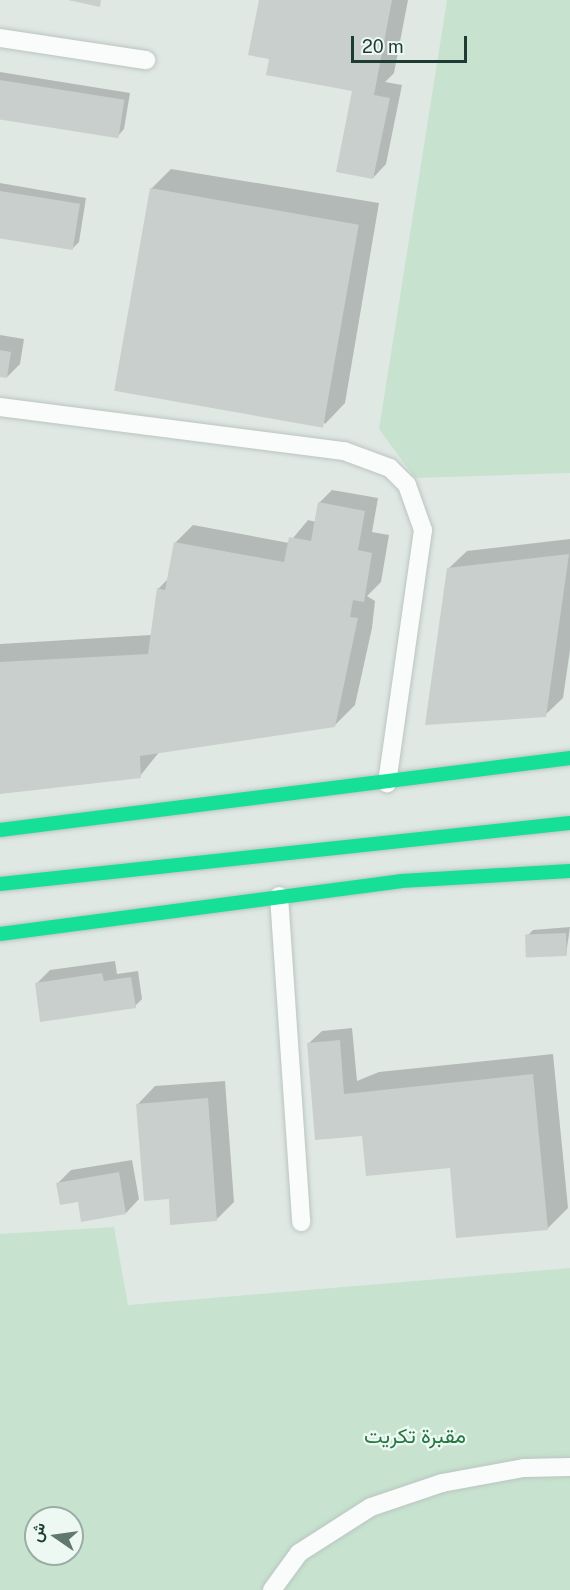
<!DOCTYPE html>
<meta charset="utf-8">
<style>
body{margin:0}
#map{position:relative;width:570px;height:1590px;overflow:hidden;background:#e0e8e4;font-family:"Public Sans",Vazirmatn,sans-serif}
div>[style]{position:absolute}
.green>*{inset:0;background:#c7e3cf}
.shadow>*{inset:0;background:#0003}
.building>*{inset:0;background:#c8cfcc;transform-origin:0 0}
.roads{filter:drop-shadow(0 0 2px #bac5c1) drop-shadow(0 0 2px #bac5c1)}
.lane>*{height:18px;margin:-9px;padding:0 9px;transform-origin:9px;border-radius:9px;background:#fafcfb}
.fast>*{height:14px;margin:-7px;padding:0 7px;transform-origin:7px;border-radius:7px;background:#16e098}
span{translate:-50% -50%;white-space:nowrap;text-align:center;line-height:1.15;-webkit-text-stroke:4.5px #eef8f3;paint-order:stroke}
.park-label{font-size:21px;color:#237841}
.north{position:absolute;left:24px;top:1506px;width:60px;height:60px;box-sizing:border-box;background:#eef8f3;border:2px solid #9aada6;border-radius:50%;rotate:283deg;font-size:16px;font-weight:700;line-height:24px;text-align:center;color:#1d3c33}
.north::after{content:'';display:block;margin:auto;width:21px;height:27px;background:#617871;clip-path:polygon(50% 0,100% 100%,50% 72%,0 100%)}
.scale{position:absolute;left:351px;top:36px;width:116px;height:27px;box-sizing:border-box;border:3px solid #1d3c33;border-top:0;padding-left:8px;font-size:18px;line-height:21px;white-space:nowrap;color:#1d3c33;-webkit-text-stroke:4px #eef8f3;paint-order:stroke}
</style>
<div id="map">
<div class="green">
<div style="clip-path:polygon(447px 0,570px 0,570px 473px,415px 478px,379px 429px)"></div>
<div style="clip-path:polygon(evenodd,114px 1227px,128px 1305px,570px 1268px,570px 1590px,0 1590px,0 1234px,114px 1227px,36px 1518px,72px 1518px,72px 1554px,36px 1554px,36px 1518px)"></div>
</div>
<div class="shadow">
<div style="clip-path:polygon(260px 0,408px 0,394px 73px,385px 82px,402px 85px,386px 164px,373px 178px,354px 90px,271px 58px)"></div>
<div style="clip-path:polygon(0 72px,130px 93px,124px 129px,118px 136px,0 117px)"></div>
<div style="clip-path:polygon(171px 169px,379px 203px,345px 403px,325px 424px,151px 189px)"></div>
<div style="clip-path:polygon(0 183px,86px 198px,79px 242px,72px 249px,0 237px)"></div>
<div style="clip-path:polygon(0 335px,24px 339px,20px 364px,7px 377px,0 376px)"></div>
<div style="clip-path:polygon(332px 490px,378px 498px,372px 532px,389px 535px,381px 582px,367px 596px,375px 601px,372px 628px,355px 705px,335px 725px,160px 751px,140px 776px,0 793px,0 644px,151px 635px,158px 589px,169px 578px,176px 542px,193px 525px,289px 543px,308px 520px,316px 522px,319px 503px)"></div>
<div style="clip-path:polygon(570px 539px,570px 650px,563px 698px,545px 715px,449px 568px,467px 551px)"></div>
<div style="clip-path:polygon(570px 927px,566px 955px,527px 936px,533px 930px)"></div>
<div style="clip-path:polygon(115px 961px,117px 974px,138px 971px,142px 999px,135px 1006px,36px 984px,50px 970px)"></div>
<div style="clip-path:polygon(352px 1028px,357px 1081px,379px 1072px,553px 1054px,568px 1208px,548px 1228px,451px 1166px,362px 1128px,308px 1044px,322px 1031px)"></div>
<div style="clip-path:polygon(225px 1081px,234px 1202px,217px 1219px,170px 1197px,138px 1104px,155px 1086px)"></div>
<div style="clip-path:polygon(132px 1160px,139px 1199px,126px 1213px,79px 1200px,58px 1183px,71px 1170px)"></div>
</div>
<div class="building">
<div style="clip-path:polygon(68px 0,101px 0,100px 7px)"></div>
<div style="clip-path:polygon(259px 0,392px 0,374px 95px,390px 98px,373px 179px,336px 172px,352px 91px,266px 75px,269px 59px,248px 55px)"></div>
<div style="left:0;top:80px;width:126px;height:39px;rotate:9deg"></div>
<div style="left:150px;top:188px;width:212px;height:206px;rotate:10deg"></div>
<div style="left:0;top:191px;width:81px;height:47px;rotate:9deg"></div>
<div style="clip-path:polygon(0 350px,11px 352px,7px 378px,0 377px)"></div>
<div style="clip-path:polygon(318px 502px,365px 511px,358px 550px,372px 553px,364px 602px,353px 600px,350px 617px,358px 618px,335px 727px,140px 756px,141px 778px,0 794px,0 662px,148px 654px,157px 588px,165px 590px,174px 542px,284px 562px,289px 537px,311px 541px)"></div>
<div style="clip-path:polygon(569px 554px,546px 717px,425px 725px,447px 568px)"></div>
<div style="left:566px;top:933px;width:23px;height:41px;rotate:88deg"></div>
<div style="clip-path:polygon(102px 973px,104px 981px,131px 977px,136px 1008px,40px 1022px,35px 983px)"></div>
<div style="clip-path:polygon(340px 1040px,344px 1094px,533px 1074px,548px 1230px,456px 1238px,450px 1168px,366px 1176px,362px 1136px,315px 1140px,307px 1043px)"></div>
<div style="clip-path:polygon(208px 1098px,217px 1221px,170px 1225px,169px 1199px,144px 1201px,136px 1104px)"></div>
<div style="clip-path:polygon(119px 1172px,126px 1214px,81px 1222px,78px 1202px,60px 1205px,56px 1183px)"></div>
</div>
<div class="roads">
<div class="lane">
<div style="left:0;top:38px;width:148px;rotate:8.6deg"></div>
<div style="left:0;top:407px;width:347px;rotate:7.3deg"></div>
<div style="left:344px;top:451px;width:49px;rotate:20.3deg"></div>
<div style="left:390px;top:468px;width:24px;rotate:45deg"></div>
<div style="left:407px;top:485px;width:48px;rotate:70.4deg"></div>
<div style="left:423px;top:530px;width:256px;rotate:98.1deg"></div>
<div style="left:279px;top:896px;width:327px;rotate:86.1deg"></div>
<div style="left:272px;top:1590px;width:46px;rotate:-53.9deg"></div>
<div style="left:299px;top:1553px;width:85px;rotate:-32.6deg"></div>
<div style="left:371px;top:1507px;width:75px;rotate:-18.7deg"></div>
<div style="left:442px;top:1483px;width:83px;rotate:-10.4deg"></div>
<div style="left:524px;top:1468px;width:46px;rotate:-1.2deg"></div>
</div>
<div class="fast">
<div style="left:0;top:830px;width:575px;rotate:-7.2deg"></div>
<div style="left:0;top:884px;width:573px;rotate:-6.11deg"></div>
<div style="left:0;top:934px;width:404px;rotate:-7.5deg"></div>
<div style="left:401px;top:881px;width:169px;rotate:-3.4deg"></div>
</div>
</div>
<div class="park-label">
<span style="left:415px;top:1436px">مقبرة تكريت</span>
</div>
<div class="north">ش</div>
<div class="scale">20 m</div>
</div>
